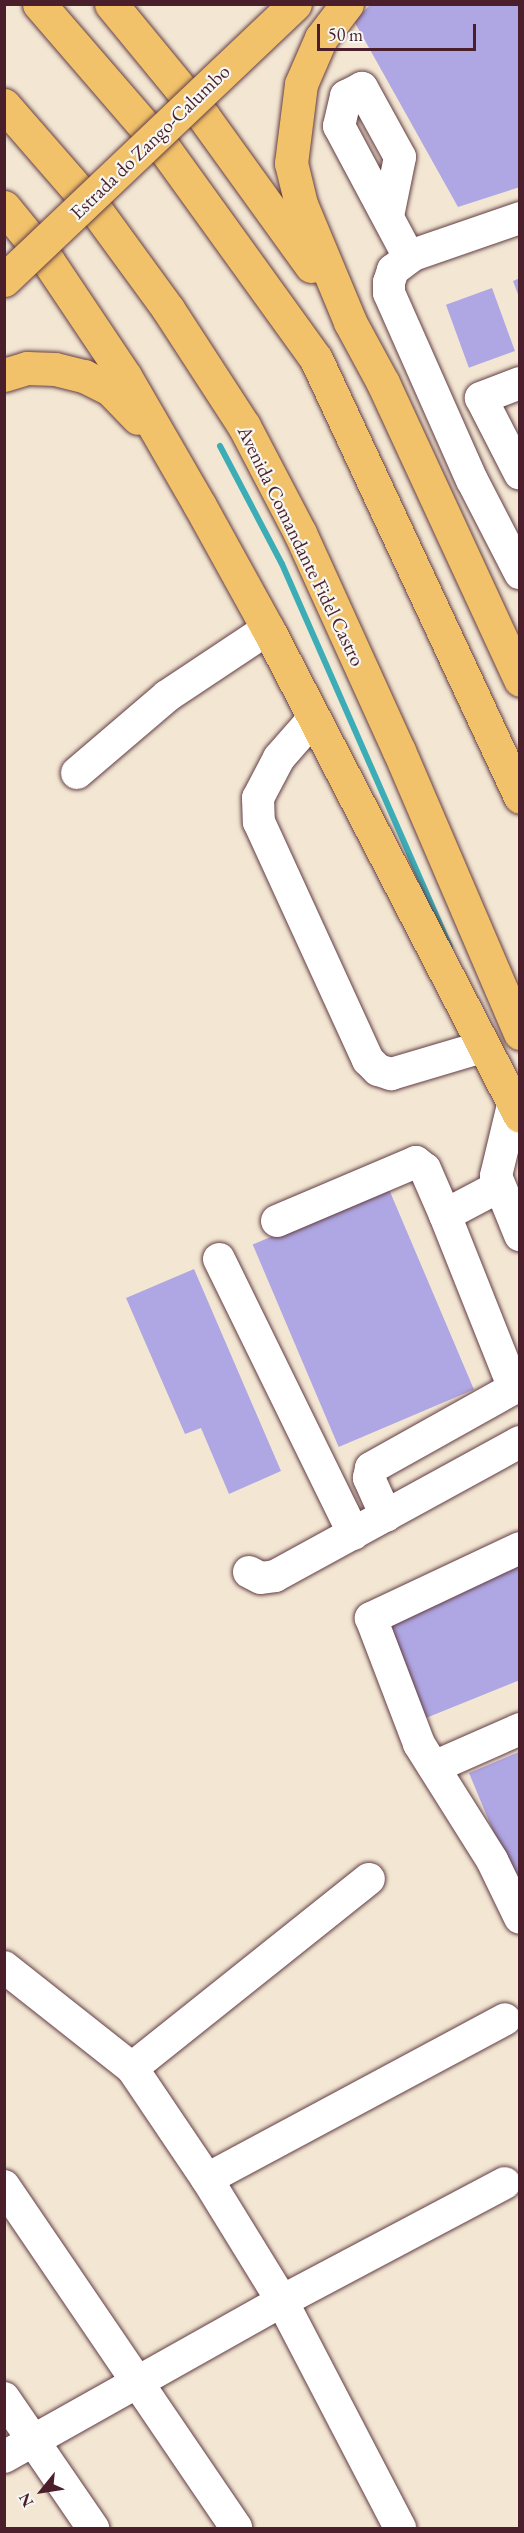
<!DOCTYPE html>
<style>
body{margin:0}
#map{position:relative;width:524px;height:2533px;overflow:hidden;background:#f3e7d3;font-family:"EB Garamond",serif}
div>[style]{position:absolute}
.stream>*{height:6px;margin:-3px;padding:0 3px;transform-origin:3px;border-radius:3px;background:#3cadb6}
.building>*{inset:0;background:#afa7e3;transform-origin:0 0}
.roads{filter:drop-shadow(0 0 2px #633d44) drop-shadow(0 0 2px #633d44)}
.minor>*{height:32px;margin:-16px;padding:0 16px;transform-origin:16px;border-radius:16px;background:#fff}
.major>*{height:33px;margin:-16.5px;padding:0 16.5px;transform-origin:16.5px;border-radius:16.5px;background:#f2c26a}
.highway>*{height:33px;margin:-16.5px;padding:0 16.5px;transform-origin:16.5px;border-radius:16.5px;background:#f2c26a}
.bridges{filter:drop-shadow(0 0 2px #633d44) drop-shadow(0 0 2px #633d44)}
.major-bridge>*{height:33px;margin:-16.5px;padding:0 16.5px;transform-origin:16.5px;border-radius:16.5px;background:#f2c26a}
span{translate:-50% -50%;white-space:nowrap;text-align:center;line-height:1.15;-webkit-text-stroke:4.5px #f6f6f2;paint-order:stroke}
.street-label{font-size:20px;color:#4a1f2b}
.frame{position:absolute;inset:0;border:6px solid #4a1f2b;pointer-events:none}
.north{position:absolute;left:12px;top:2461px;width:60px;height:60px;-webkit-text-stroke:4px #f6f6f2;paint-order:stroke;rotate:240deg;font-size:16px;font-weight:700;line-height:24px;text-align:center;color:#4a1f2b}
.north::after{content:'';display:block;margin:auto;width:21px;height:27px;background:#4a1f2b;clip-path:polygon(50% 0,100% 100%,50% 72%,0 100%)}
.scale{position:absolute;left:317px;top:24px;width:159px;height:27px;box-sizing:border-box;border:3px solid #4a1f2b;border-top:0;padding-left:8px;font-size:18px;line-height:21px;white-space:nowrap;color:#4a1f2b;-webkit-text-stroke:4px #f6f6f2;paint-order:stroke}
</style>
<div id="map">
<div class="stream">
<div style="left:220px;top:446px;width:133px;rotate:62.3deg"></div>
<div style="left:282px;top:564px;width:418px;rotate:66.3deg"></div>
</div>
<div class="building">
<div style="clip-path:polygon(371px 4px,520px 4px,520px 187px,458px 207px,354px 21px)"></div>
<div style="clip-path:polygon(520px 278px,520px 297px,519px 297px,513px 281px)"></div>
<div style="left:492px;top:288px;width:67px;height:49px;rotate:70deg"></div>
<div style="left:388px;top:1187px;width:220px;height:147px;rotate:67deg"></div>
<div style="clip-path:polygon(194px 1269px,281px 1471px,229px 1494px,201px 1428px,185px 1434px,126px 1298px)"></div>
<div style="clip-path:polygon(520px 1551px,520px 1680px,421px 1720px,375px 1611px)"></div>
<div style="clip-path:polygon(519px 1752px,519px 1893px,469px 1773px)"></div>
</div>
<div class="roads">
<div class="minor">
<div style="left:388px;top:216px;width:60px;rotate:-78.5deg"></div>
<div style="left:400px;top:157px;width:79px;rotate:-118.8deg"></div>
<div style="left:362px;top:88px;width:18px;rotate:153deg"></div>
<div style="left:346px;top:96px;width:31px;rotate:103deg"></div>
<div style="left:339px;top:126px;width:149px;rotate:61.9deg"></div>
<div style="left:520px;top:218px;width:113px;rotate:160.9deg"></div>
<div style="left:413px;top:255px;width:25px;rotate:143deg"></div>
<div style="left:393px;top:270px;width:13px;rotate:108deg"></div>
<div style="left:389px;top:282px;width:11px;rotate:90deg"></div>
<div style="left:389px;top:293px;width:205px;rotate:66.1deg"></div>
<div style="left:472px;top:480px;width:105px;rotate:62.7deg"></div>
<div style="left:520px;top:383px;width:42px;rotate:159deg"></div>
<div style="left:481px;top:398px;width:85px;rotate:62.8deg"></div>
<div style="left:314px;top:718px;width:53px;rotate:131.2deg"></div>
<div style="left:279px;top:758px;width:45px;rotate:117.7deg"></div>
<div style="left:258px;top:798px;width:24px;rotate:88deg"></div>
<div style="left:259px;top:822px;width:262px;rotate:65.4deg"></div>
<div style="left:368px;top:1060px;width:14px;rotate:45deg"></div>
<div style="left:378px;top:1070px;width:14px;rotate:17deg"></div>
<div style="left:391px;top:1074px;width:95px;rotate:-16.5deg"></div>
<div style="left:77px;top:773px;width:118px;rotate:-40.5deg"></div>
<div style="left:167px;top:696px;width:121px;rotate:-33.6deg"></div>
<div style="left:513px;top:1105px;width:73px;rotate:103.5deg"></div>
<div style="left:496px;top:1176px;width:64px;rotate:67.9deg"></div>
<div style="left:445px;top:1215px;width:186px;rotate:68.3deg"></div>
<div style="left:514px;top:1388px;width:6px;rotate:-18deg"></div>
<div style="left:277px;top:1221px;width:151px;rotate:-23deg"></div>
<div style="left:416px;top:1162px;width:11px;rotate:38deg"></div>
<div style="left:425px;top:1169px;width:50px;rotate:66.5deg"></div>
<div style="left:445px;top:1215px;width:60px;rotate:-27.8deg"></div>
<div style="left:219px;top:1259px;width:306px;rotate:63.9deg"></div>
<div style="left:386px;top:1516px;width:42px;rotate:-114.1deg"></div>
<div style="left:369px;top:1478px;width:10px;rotate:-79deg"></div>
<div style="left:371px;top:1468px;width:164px;rotate:-29.2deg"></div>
<div style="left:520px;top:1548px;width:165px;rotate:154.8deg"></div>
<div style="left:371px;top:1618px;width:135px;rotate:69.1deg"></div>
<div style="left:419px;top:1744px;width:137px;rotate:57.8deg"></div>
<div style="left:492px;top:1860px;width:64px;rotate:64.2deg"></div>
<div style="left:249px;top:1572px;width:13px;rotate:27deg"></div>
<div style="left:261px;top:1578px;width:14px;rotate:-8deg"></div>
<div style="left:275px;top:1576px;width:279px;rotate:-28.7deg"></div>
<div style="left:434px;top:1767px;width:94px;rotate:-23.8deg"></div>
<div style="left:4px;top:1967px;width:163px;rotate:38.3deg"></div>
<div style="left:132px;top:2068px;width:134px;rotate:56deg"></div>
<div style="left:207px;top:2179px;width:143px;rotate:58.4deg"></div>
<div style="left:282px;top:2301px;width:256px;rotate:62.5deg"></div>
<div style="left:132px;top:2068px;width:303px;rotate:-38.6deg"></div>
<div style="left:207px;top:2179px;width:338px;rotate:-28.2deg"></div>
<div style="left:4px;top:2186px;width:413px;rotate:55.8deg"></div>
<div style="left:4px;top:2398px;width:158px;rotate:55.6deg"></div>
<div style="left:4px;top:2457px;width:319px;rotate:-29.3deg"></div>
<div style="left:282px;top:2301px;width:252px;rotate:-27.9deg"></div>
</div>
<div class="major">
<div style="left:111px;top:4px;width:145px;rotate:50.6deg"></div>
<div style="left:203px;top:116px;width:185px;rotate:54.2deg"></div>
<div style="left:347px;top:4px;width:43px;rotate:127.4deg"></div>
<div style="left:321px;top:38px;width:50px;rotate:113.5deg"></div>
<div style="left:301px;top:84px;width:80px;rotate:97.2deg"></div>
<div style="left:291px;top:163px;width:42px;rotate:76.3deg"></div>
<div style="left:301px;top:204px;width:128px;rotate:67.4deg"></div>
<div style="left:350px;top:322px;width:69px;rotate:61.6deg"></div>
<div style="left:383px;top:383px;width:327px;rotate:65.2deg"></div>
<div style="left:4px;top:207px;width:70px;rotate:50.8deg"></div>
<div style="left:48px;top:261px;width:138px;rotate:56.2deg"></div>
<div style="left:125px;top:376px;width:150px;rotate:60deg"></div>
<div style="left:200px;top:506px;width:141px;rotate:61.1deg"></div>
<div style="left:268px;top:629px;width:548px;rotate:62.64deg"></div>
<div style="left:4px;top:375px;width:24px;rotate:-17deg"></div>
<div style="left:27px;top:368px;width:28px;rotate:2deg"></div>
<div style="left:55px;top:369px;width:30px;rotate:14deg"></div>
<div style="left:84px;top:376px;width:29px;rotate:27deg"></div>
<div style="left:110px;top:389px;width:40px;rotate:46deg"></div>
</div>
<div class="highway">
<div style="left:39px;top:4px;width:194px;rotate:49.2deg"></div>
<div style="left:166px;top:151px;width:256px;rotate:54.2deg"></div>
<div style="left:316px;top:359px;width:483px;rotate:65deg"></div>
<div style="left:4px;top:105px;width:143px;rotate:49deg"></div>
<div style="left:98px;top:213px;width:119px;rotate:53.9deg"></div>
<div style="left:168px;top:309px;width:140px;rotate:57deg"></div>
<div style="left:244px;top:426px;width:121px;rotate:62.4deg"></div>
<div style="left:300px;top:533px;width:239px;rotate:65.6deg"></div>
<div style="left:399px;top:751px;width:307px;rotate:66.8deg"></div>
</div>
</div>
<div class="bridges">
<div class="major-bridge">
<div style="left:4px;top:280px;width:401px;rotate:-43.5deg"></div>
</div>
</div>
<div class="street-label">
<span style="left:150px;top:142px;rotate:-44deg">Estrada do Zango-Calumbo</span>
<span style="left:301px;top:546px;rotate:64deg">Avenida Comandante Fidel Castro</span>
</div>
<div class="frame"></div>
<div class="north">N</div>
<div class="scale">50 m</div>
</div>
